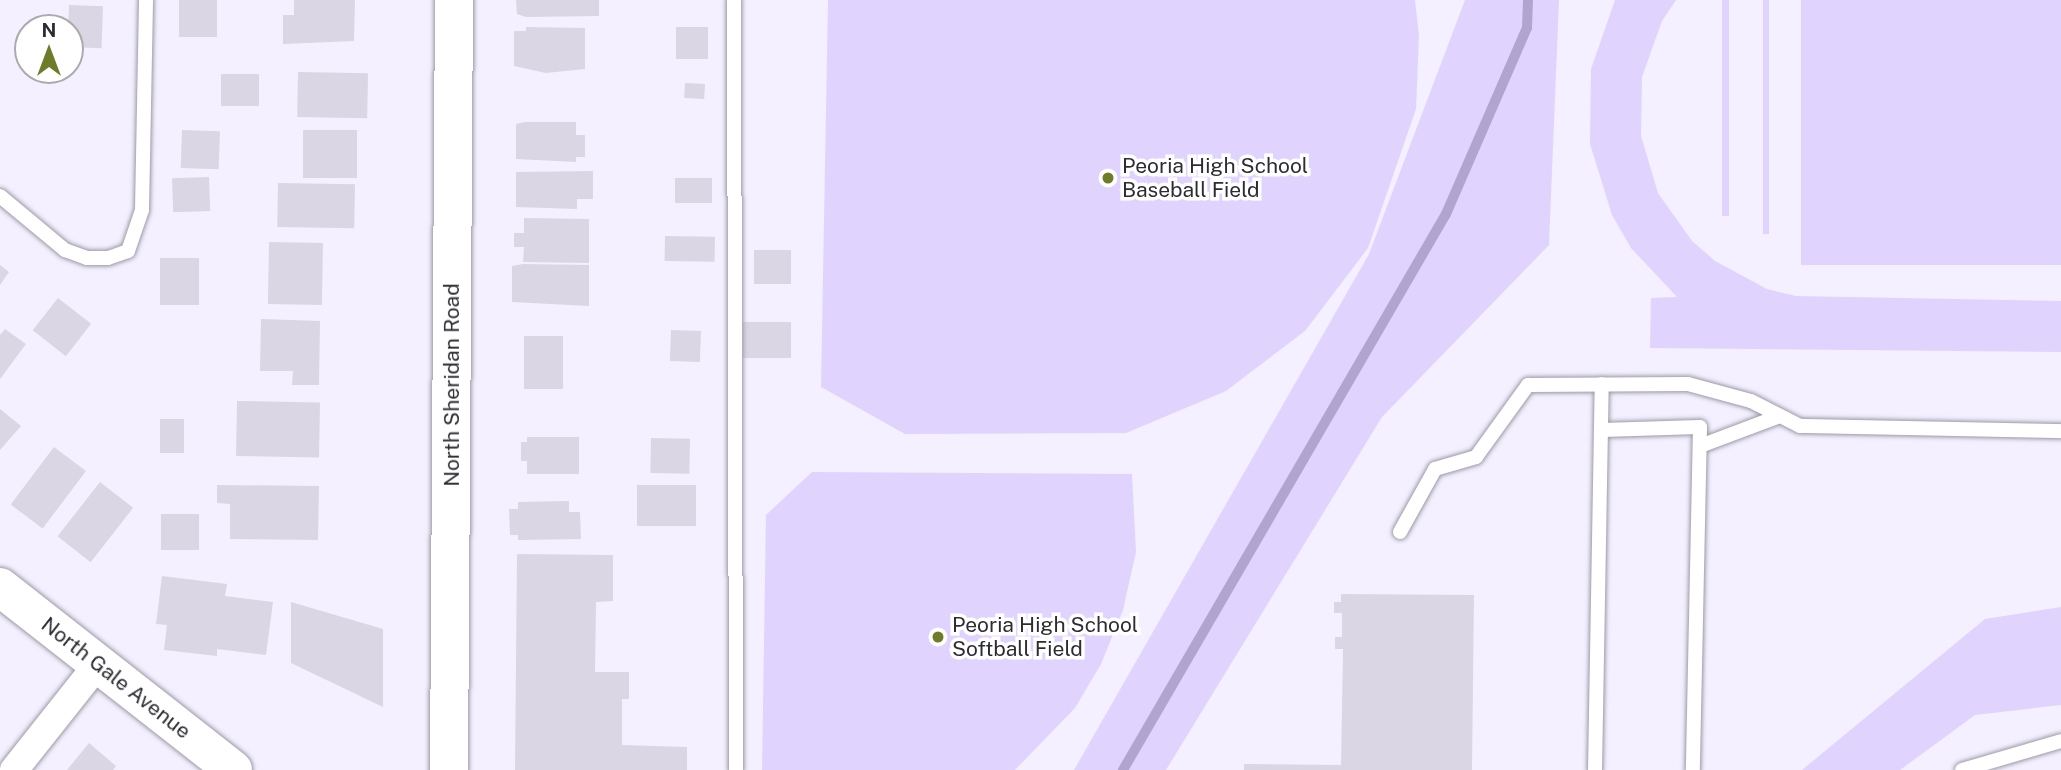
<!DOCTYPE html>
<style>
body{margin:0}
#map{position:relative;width:2061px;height:770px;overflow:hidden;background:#f4f0ff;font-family:"Public Sans",sans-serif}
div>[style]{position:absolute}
.green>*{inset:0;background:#e0d4fe;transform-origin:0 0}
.stream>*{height:10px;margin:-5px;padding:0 5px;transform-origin:5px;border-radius:5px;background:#b1a5d0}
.building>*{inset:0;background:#dad6e4;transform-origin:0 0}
.roads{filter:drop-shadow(0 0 2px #9d9aa7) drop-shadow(0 0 2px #9d9aa7)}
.service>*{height:14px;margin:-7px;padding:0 7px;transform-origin:7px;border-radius:7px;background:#fff}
.minor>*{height:28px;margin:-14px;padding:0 14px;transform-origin:14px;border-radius:14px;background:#fff}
.secondary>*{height:38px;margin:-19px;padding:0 19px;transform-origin:19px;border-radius:19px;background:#fff}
.dots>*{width:19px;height:19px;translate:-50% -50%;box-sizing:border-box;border:4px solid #fff;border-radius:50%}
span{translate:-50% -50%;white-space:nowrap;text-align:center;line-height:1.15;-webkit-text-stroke:7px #fff;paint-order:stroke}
.poi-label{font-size:21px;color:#2e2c31}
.left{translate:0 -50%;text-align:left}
.street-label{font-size:21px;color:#2e2c31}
.north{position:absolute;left:14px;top:14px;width:70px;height:70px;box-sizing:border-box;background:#fff;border:2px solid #ababad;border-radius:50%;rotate:0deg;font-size:19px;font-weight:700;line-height:28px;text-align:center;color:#2e2c31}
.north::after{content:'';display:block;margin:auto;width:24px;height:32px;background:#6e7c29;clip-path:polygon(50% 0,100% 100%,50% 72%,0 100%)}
</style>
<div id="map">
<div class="green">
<div style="clip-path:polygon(828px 0,1415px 0,1419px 36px,1416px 109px,1368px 248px,1305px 331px,1226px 391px,1126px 433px,905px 434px,821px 387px)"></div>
<div style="clip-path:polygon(1465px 0,1559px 0,1549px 245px,1382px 417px,1166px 770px,1074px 770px,1369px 254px)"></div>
<div style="clip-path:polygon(1615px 0,1676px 0,1662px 21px,1642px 77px,1641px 136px,1658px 193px,1692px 241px,1715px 261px,1767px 289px,1796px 296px,2061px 301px,2061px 352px,1650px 348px,1651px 298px,1677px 297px,1631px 248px,1612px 215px,1590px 144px,1591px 69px)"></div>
<div style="left:1722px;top:0;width:7px;height:216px"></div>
<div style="left:1763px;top:0;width:6px;height:234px"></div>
<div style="left:1801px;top:0;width:260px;height:265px"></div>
<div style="clip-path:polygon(812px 472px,1132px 474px,1136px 552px,1123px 610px,1101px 664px,1075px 708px,1015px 770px,762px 770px,766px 515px)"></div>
<div style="clip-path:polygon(2061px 607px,2061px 705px,1975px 715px,1900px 770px,1802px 770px,1985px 619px)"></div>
</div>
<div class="stream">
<div style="left:1123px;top:770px;width:643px;rotate:-59.85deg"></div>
<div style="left:1446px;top:214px;width:203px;rotate:-66.5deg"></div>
<div style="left:1527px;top:28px;width:28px;rotate:-88deg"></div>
</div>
<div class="building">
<div style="left:179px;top:0;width:38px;height:37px"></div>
<div style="clip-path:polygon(294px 0,355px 0,354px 41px,283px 44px,283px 15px,294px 15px)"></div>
<div style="clip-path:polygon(516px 0,599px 0,599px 16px,526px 17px,517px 14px)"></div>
<div style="left:69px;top:5px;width:34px;height:42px;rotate:2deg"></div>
<div style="clip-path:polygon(526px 27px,585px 28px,585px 69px,546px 73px,514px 66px,514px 31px,526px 31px)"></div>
<div style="left:676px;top:27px;width:32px;height:32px"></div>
<div style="left:298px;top:72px;width:70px;height:45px;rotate:1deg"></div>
<div style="left:221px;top:74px;width:38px;height:32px"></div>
<div style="left:685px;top:83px;width:20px;height:15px;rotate:3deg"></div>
<div style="clip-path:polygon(525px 122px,576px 122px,576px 135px,585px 135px,585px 157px,576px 157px,576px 162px,516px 159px,516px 124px)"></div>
<div style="left:182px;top:130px;width:38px;height:38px;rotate:2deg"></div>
<div style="left:303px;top:130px;width:54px;height:48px"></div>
<div style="clip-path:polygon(593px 171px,593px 199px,577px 199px,577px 209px,516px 207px,516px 172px)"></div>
<div style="left:209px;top:177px;width:34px;height:37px;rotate:88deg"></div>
<div style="left:675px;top:178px;width:37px;height:25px"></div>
<div style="left:278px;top:183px;width:77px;height:44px;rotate:1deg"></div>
<div style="clip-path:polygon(524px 218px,589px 219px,589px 263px,523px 262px,524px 247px,514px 247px,514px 233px,524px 233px)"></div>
<div style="left:665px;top:236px;width:50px;height:25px;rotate:1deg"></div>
<div style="left:269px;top:242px;width:54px;height:62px;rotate:1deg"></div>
<div style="left:754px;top:250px;width:37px;height:34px"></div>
<div style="left:160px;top:258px;width:39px;height:47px"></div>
<div style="clip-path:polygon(523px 264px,589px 265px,589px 306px,512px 302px,512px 266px)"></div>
<div style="clip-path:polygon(0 265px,9px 272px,0 285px)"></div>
<div style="left:58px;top:298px;width:42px;height:41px;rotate:38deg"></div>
<div style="clip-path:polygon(261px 319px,320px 321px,319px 385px,292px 385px,293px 371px,260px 371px)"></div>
<div style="left:743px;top:322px;width:48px;height:36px"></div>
<div style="clip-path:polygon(5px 329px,26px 344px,0 379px,0 335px)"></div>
<div style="left:671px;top:330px;width:30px;height:31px;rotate:2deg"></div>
<div style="left:524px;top:336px;width:39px;height:53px"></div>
<div style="left:237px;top:401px;width:83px;height:55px;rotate:1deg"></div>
<div style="clip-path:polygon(0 409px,21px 426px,0 450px)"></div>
<div style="left:160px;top:419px;width:24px;height:34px"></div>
<div style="clip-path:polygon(527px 437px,579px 437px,579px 474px,527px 474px,527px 461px,521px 461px,521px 442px,527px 442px)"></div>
<div style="left:651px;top:438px;width:39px;height:35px;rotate:1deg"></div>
<div style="left:54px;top:447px;width:40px;height:72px;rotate:37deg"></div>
<div style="left:100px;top:482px;width:42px;height:69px;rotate:38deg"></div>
<div style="clip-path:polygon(217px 485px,319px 486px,318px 540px,230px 539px,230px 504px,217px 503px)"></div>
<div style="left:696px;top:485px;width:41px;height:59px;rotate:90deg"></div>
<div style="clip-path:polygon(569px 501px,569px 512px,580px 512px,581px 539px,518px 540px,518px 535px,510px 535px,509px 509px,518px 509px,518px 502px)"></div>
<div style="left:161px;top:514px;width:38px;height:36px"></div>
<div style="clip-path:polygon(517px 554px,613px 555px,613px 601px,596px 602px,595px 672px,629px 672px,629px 699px,622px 699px,622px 745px,687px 747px,687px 770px,515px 770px)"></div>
<div style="clip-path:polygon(162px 576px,227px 584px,225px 596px,273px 602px,266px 655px,217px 649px,217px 656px,164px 650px,167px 625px,156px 624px)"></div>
<div style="clip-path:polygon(1341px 594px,1474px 595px,1472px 770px,1244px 770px,1244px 764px,1341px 765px,1343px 649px,1335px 649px,1335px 637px,1342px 637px,1342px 613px,1334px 613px,1334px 602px,1341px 602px)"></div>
<div style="clip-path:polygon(291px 602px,383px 629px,383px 707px,291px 663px)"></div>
<div style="clip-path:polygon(89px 743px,116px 766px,113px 770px,67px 770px)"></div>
</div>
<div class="roads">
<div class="service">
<div style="left:734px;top:0;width:770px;rotate:89.85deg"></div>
<div style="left:0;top:196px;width:85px;rotate:39.7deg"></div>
<div style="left:65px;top:250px;width:23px;rotate:20deg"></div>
<div style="left:87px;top:258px;width:21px"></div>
<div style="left:108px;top:258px;width:21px;rotate:-19deg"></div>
<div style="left:128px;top:251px;width:43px;rotate:-71.1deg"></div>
<div style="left:142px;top:210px;width:210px;rotate:-88.9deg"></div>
<div style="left:1601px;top:430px;width:99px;rotate:-1.7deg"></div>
<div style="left:1700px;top:427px;width:343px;rotate:91.2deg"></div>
<div style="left:1700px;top:446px;width:85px;rotate:-20.6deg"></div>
<div style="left:1400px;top:532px;width:72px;rotate:-60.9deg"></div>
<div style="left:1435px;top:469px;width:43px;rotate:-16.3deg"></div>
<div style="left:1476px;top:457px;width:89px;rotate:-54.2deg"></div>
<div style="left:1528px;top:385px;width:160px;rotate:-0.4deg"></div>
<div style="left:1688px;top:384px;width:65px;rotate:15.1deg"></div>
<div style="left:1751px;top:401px;width:55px;rotate:27deg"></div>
<div style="left:1800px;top:426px;width:261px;rotate:1.1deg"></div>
<div style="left:1595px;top:770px;width:386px;rotate:-89deg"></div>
<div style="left:1962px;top:770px;width:103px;rotate:-16.3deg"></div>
</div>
<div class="minor">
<div style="left:14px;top:770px;width:135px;rotate:-51.6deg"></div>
</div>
<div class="secondary">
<div style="left:0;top:587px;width:296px;rotate:38.1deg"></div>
<div style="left:449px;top:770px;width:770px;rotate:-89.63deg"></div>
</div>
</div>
<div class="dots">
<div style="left:1108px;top:178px;background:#6e7c29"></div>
<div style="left:938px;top:637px;background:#6e7c29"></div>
</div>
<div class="poi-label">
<span class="left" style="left:1122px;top:178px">Peoria High School<br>Baseball Field</span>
<span class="left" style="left:952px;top:637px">Peoria High School<br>Softball Field</span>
</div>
<div class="street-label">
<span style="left:452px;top:385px;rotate:-90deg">North Sheridan Road</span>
<span style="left:116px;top:678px;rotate:38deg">North Gale Avenue</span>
</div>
<div class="north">N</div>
</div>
